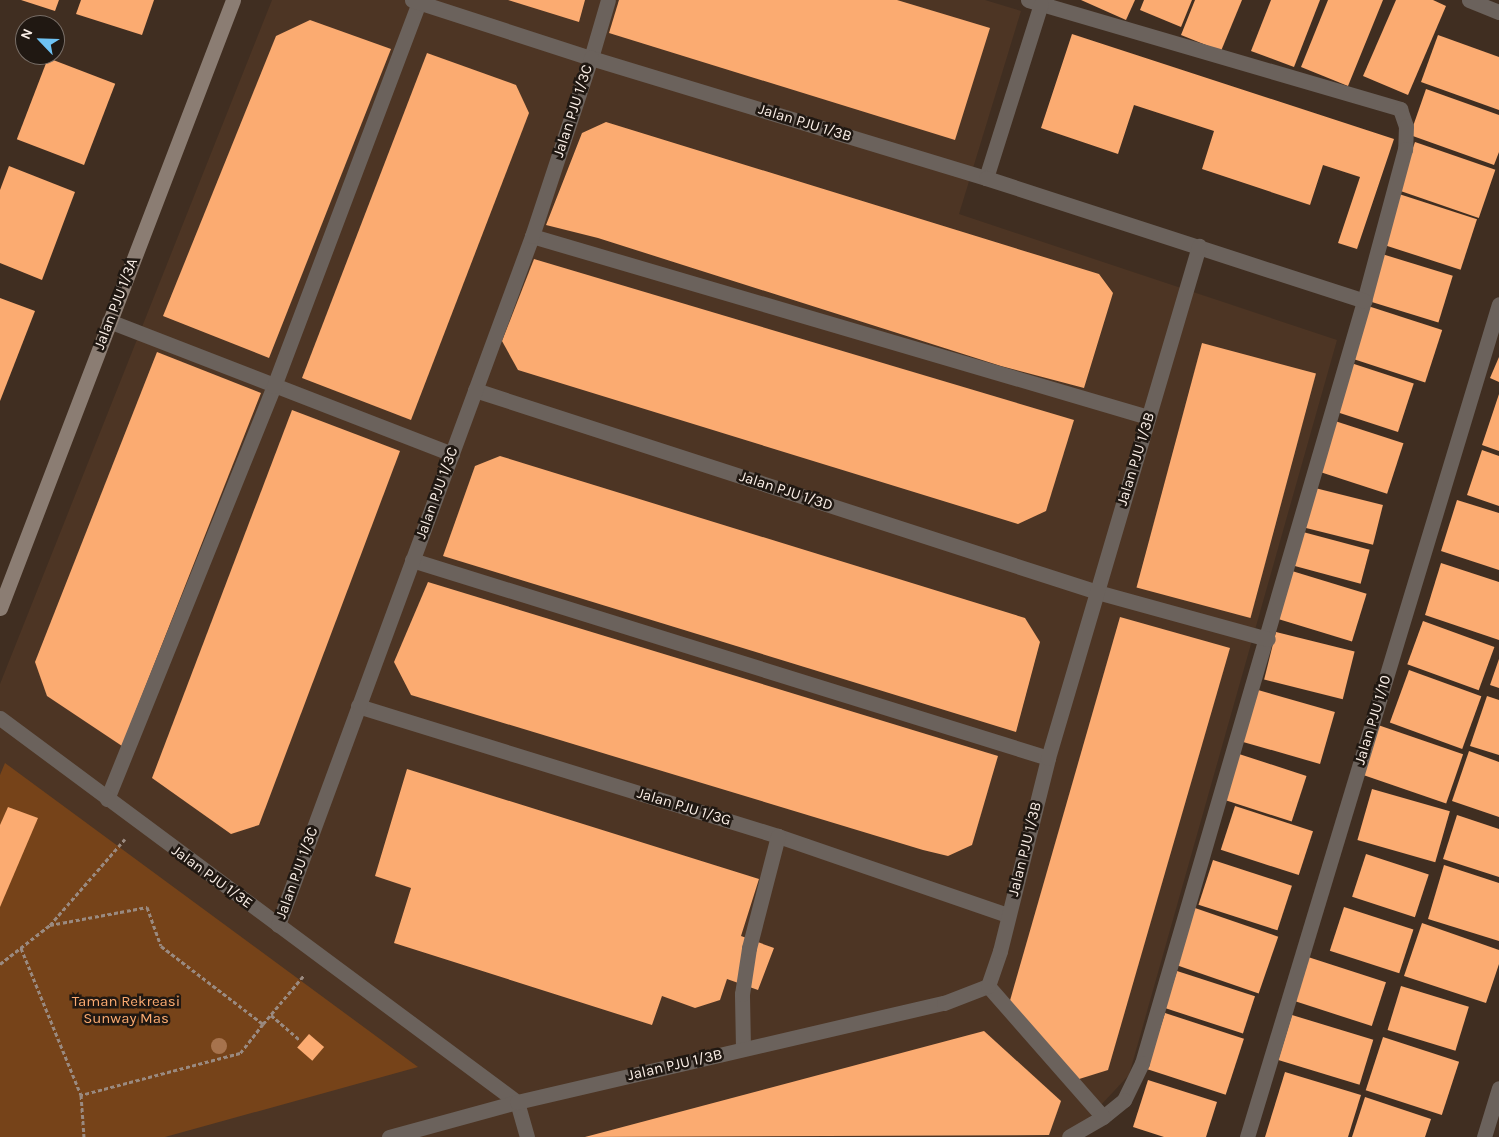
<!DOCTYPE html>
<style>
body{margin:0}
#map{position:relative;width:1499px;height:1137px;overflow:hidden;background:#402e21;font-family:Karla,sans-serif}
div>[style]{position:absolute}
.built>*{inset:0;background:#4d3524}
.green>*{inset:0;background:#764319}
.building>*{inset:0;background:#fbab71;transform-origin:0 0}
.path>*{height:3px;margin-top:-1.5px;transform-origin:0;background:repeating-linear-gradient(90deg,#9a8a80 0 4px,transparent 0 6.5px)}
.lane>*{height:15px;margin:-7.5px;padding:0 7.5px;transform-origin:7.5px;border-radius:7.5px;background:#6b625c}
.street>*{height:15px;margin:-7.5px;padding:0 7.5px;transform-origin:7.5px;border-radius:7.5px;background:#6b625c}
.secondary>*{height:15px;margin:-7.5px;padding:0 7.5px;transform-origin:7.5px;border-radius:7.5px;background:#8b7d73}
.trees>*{width:16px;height:16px;margin:-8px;border-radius:50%;background:#a7734d}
span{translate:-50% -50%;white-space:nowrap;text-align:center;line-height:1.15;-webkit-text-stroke:5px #201812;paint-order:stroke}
.street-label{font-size:15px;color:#fbefe7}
.park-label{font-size:15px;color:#fbab71}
.north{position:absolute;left:15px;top:15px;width:50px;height:50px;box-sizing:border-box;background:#201812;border:1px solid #786e67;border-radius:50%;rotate:294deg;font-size:14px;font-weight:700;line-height:20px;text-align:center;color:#fbefe7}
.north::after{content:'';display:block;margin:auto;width:18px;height:22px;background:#6ec2f3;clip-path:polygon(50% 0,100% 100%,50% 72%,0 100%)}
</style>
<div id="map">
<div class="built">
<div style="clip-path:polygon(272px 0,985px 0,1021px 11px,959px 214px,1337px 340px,1129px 1075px,1071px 1137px,0 1137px,0 684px)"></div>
</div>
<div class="green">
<div style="clip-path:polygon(5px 763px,418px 1067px,165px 1137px,0 1137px,0 775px)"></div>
</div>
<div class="building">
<div style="clip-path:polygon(21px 0,59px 0,55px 11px)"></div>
<div style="clip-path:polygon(81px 0,154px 0,142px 35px,76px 14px)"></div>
<div style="clip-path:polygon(508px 0,585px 0,579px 22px)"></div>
<div style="clip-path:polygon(619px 0,897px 0,990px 28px,955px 140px,609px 33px)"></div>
<div style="clip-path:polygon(1081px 0,1135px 0,1126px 20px)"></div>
<div style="clip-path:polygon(1144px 0,1192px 0,1181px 27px,1140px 10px)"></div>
<div style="clip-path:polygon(1195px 0,1242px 0,1221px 51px,1181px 35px)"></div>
<div style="clip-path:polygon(1271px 0,1320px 0,1294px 67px,1251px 51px)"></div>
<div style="clip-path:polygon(1328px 0,1383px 0,1348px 86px,1301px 67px)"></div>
<div style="clip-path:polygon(1396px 0,1433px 0,1446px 6px,1408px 95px,1363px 76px)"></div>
<div style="clip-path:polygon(310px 20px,391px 49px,269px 358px,163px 316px,276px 36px)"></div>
<div style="clip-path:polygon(1072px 34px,1394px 139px,1357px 249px,1338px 243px,1360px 177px,1323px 165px,1310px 205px,1202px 169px,1214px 131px,1134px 105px,1118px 154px,1041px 128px)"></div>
<div style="clip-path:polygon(1438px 35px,1499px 57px,1499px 110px,1421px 82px)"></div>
<div style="clip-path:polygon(427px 53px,516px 85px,529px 113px,411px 420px,302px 378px)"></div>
<div style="left:48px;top:58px;width:72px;height:87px;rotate:21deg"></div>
<div style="clip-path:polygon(1426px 89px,1499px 115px,1499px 152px,1494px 165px,1410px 135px)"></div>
<div style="clip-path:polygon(606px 122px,1099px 274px,1113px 293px,1084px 388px,1001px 366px,598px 238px,546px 225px,582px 133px)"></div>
<div style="left:1415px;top:142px;width:85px;height:51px;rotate:19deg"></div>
<div style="clip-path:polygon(9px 166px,75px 192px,42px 280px,0 263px,0 190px)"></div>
<div style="left:1399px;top:194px;width:82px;height:53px;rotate:18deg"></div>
<div style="left:1382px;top:254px;width:74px;height:49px;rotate:17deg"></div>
<div style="clip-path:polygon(534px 259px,1074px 420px,1046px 511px,1018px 524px,518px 370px,502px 341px)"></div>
<div style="clip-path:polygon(0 298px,35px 311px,0 401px)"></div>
<div style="left:1368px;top:306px;width:78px;height:55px;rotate:18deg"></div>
<div style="left:1202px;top:343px;width:118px;height:253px;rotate:15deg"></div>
<div style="clip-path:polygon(157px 352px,261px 393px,122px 746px,47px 696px,35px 662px)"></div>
<div style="clip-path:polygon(1499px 357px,1499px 382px,1490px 378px)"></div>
<div style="left:1351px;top:363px;width:66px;height:51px;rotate:18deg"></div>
<div style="clip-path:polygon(1499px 394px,1499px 451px,1482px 445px)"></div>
<div style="clip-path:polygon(292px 410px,400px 451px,259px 825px,231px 834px,152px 778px)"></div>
<div style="left:1335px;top:421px;width:72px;height:53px;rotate:18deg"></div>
<div style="clip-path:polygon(1482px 450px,1499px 456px,1499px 506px,1467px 495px)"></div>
<div style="clip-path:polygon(500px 456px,1025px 618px,1040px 642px,1016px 732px,443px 556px,475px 466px)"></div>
<div style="left:1315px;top:488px;width:70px;height:41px;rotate:14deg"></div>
<div style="clip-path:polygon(1457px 500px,1499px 513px,1499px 570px,1441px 551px)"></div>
<div style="left:1303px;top:532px;width:69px;height:35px;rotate:15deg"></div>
<div style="clip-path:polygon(1441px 563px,1499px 582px,1499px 640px,1425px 615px)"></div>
<div style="left:1292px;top:571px;width:78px;height:50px;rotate:17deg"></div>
<div style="clip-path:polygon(428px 582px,998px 756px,972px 845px,948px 856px,923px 850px,411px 695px,394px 662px)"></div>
<div style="clip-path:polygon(1120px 617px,1230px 648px,1108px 1070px,1076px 1080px,1009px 1004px)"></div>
<div style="left:1423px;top:621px;width:76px;height:46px;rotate:20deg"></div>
<div style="left:1276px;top:632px;width:81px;height:49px;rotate:14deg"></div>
<div style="clip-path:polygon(1499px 659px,1499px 688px,1490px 685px)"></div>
<div style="left:1409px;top:670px;width:77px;height:56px;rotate:20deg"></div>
<div style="left:1258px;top:690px;width:80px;height:54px;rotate:16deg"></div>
<div style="clip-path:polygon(1487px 696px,1499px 700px,1499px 755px,1470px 746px)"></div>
<div style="left:1378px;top:725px;width:90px;height:52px;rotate:19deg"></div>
<div style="clip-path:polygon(1469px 751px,1499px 762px,1499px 817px,1452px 801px)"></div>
<div style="left:1239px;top:754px;width:71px;height:48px;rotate:18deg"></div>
<div style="clip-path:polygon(407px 769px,759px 879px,741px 936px,774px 948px,758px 990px,727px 979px,720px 1000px,695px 1008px,662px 996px,652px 1025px,394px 943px,411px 888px,375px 876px)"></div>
<div style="left:1372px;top:789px;width:81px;height:53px;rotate:16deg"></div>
<div style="left:1235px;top:806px;width:82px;height:46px;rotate:18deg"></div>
<div style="clip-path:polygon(8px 807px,38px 818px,0 907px,0 825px)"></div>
<div style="clip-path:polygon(1457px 815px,1499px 829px,1499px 877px,1443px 859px)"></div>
<div style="left:1366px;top:854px;width:66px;height:45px;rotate:18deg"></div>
<div style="left:1213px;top:860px;width:83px;height:47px;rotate:18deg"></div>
<div style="clip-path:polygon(1444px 865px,1499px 883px,1499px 941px,1428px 919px)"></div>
<div style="left:1344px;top:907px;width:73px;height:46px;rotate:18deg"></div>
<div style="left:1195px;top:908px;width:88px;height:60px;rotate:19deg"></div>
<div style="clip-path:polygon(1422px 923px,1499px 950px,1499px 964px,1486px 1003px,1404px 976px)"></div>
<div style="left:1308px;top:957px;width:82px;height:46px;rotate:18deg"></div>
<div style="left:1177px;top:971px;width:82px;height:39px;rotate:18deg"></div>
<div style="left:1401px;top:986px;width:71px;height:46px;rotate:17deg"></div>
<div style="left:1165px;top:1013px;width:83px;height:59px;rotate:18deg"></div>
<div style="left:1292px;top:1015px;width:85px;height:47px;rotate:17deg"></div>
<div style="clip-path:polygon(984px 1031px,1061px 1101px,1049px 1135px,585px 1137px)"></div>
<div style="left:309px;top:1034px;width:20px;height:18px;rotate:41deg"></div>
<div style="left:1383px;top:1037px;width:80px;height:56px;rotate:18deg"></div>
<div style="clip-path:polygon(1285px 1072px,1361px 1095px,1348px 1137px,1265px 1137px)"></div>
<div style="clip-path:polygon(1148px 1080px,1217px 1102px,1206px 1137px,1164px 1137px,1133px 1127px)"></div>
<div style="clip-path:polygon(1365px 1097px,1431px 1119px,1425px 1137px,1352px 1137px)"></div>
</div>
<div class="path">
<div style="left:50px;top:925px;width:114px;rotate:-48.9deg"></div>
<div style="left:21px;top:948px;width:159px;rotate:67.8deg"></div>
<div style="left:0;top:964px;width:63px;rotate:-38deg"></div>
<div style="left:50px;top:925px;width:99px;rotate:-10.5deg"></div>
<div style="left:147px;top:907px;width:41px;rotate:70.3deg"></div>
<div style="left:161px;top:946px;width:128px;rotate:37.4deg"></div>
<div style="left:263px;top:1024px;width:37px;rotate:128deg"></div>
<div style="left:240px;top:1053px;width:164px;rotate:165.2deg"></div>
<div style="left:81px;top:1095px;width:42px;rotate:85.9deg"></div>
<div style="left:271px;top:1015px;width:38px;rotate:41deg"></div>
<div style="left:263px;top:1024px;width:65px;rotate:-50deg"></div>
</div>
<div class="lane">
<div style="left:1028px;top:0;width:388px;rotate:16.3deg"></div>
<div style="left:1400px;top:109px;width:18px;rotate:71deg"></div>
<div style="left:1406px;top:126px;width:23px;rotate:92deg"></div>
<div style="left:1405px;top:149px;width:157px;rotate:105.1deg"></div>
<div style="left:1364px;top:301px;width:794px;rotate:106.24deg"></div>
<div style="left:1142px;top:1063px;width:41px;rotate:115.9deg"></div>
<div style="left:1124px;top:1100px;width:27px;rotate:141deg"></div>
<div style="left:1103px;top:1117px;width:39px;rotate:150deg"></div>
<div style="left:591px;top:58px;width:60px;rotate:-73.7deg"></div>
<div style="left:986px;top:178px;width:182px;rotate:-72.5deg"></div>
<div style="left:532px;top:236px;width:642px;rotate:16.37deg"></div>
<div style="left:109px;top:321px;width:368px;rotate:21.2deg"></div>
<div style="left:412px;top:560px;width:666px;rotate:17.29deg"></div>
<div style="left:1097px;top:592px;width:177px;rotate:15.4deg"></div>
<div style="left:358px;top:706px;width:440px;rotate:17.2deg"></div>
<div style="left:778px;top:836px;width:243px;rotate:19deg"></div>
<div style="left:107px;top:799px;width:445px;rotate:-68deg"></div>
<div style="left:274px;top:386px;width:410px;rotate:-69.3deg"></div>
<div style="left:988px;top:986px;width:174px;rotate:48.7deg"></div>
<div style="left:743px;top:1048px;width:54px;rotate:-91.1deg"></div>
<div style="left:742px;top:994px;width:47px;rotate:-81.3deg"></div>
<div style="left:749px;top:948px;width:116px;rotate:-75.5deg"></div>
</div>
<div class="street">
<div style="left:412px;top:0;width:188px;rotate:18deg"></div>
<div style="left:591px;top:58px;width:413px;rotate:16.9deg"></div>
<div style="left:986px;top:178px;width:398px;rotate:18deg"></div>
<div style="left:1469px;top:0;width:32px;rotate:22deg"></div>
<div style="left:475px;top:390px;width:654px;rotate:17.99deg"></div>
<div style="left:0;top:718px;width:644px;rotate:36.6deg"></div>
<div style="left:517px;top:1102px;width:36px;rotate:74deg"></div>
<div style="left:278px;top:925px;width:734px;rotate:-69.76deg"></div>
<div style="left:532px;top:236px;width:188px;rotate:-71.7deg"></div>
<div style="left:389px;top:1137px;width:133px;rotate:-15.3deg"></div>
<div style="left:517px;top:1102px;width:438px;rotate:-13.1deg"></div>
<div style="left:944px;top:1003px;width:47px;rotate:-21.1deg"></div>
<div style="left:988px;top:986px;width:37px;rotate:-71deg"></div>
<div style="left:1000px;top:951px;width:199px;rotate:-76deg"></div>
<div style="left:1048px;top:758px;width:534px;rotate:-73.57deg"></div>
<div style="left:1247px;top:1137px;width:870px;rotate:-73.17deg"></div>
<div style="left:1484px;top:1137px;width:51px;rotate:-73deg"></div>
</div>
<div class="secondary">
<div style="left:0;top:608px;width:651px;rotate:-69.03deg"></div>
</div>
<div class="trees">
<div style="left:219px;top:1046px"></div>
</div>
<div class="street-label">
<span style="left:573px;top:111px;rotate:-72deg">Jalan PJU 1/3C</span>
<span style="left:805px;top:123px;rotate:17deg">Jalan PJU 1/3B</span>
<span style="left:116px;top:304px;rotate:-69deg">Jalan PJU 1/3A</span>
<span style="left:1136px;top:459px;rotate:-73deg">Jalan PJU 1/3B</span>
<span style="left:786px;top:491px;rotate:18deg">Jalan PJU 1/3D</span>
<span style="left:437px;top:493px;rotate:-70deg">Jalan PJU 1/3C</span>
<span style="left:1373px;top:720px;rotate:-73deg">Jalan PJU 1/10</span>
<span style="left:684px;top:807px;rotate:17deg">Jalan PJU 1/3G</span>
<span style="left:1025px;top:849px;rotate:-76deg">Jalan PJU 1/3B</span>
<span style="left:297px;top:873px;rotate:-70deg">Jalan PJU 1/3C</span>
<span style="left:212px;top:877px;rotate:36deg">Jalan PJU 1/3E</span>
<span style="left:675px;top:1065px;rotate:-13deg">Jalan PJU 1/3B</span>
</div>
<div class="park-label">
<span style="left:126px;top:1010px">Taman Rekreasi<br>Sunway Mas</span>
</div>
<div class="north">N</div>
</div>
